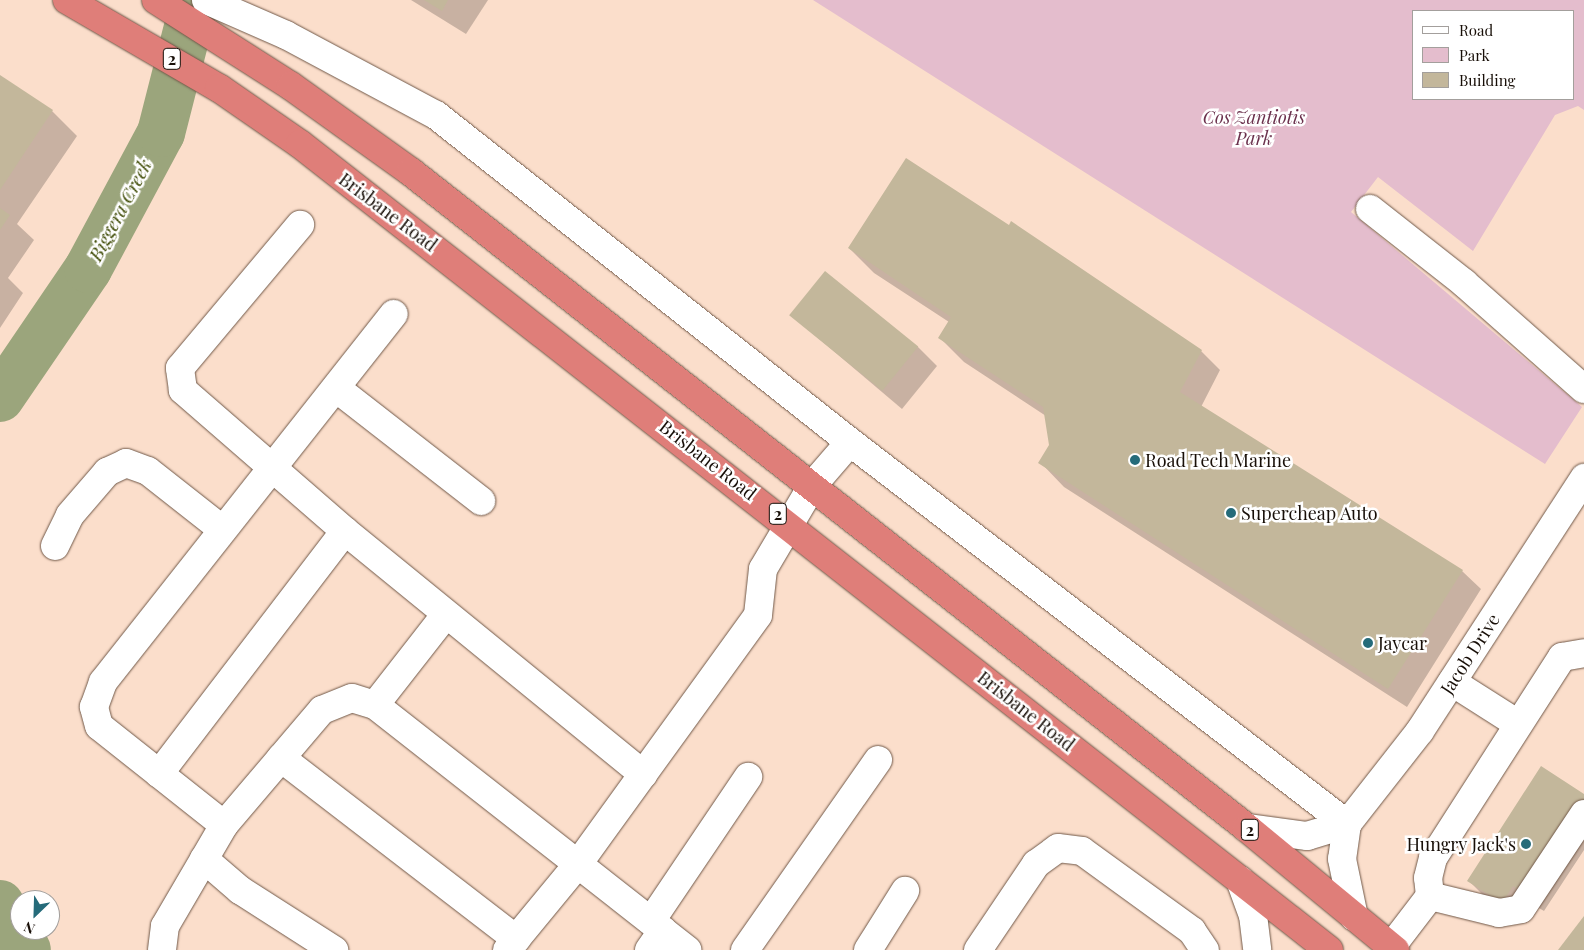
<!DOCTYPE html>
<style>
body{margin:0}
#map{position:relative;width:1584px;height:950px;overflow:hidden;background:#fbdecb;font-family:"Playfair Display",serif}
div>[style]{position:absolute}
.green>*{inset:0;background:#e4bdcd}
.shadow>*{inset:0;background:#0003}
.river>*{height:48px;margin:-24px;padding:0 24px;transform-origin:24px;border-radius:24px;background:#9ba57c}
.building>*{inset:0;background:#c3b79b;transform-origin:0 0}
.roads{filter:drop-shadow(0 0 1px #705848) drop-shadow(0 0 1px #705848)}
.minor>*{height:28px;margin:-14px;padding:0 14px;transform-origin:14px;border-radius:14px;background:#fff}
.highway>*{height:28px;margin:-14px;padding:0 14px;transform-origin:14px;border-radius:14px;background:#df7e79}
.dots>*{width:14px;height:14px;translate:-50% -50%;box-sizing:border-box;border:2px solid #fff;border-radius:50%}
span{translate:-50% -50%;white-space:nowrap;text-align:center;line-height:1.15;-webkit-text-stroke:5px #fff;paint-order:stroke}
.shield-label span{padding:1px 4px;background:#fff;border:1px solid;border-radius:4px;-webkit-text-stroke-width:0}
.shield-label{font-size:16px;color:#180f08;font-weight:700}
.park-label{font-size:18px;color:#6a304c;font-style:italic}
.street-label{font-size:18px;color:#180f08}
.poi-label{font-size:18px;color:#180f08}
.left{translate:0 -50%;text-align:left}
.right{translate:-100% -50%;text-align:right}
.water-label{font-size:19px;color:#414d08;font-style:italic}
.legend{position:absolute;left:1412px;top:10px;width:162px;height:90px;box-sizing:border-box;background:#fff;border:1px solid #a39f9c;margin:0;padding:6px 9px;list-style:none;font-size:15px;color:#180f08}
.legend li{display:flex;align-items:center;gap:10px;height:25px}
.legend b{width:25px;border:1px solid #a39f9c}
.north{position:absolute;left:10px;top:890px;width:50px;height:50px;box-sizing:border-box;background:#fff;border:1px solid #a39f9c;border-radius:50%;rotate:204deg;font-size:14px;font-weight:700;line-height:20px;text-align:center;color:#180f08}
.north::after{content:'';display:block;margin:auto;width:18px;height:22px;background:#256b7a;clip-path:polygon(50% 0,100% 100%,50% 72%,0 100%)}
</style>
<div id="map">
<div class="green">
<div style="clip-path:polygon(evenodd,813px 0,1584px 0,1584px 110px,1578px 106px,1555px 115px,1473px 251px,1378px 177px,1351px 212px,1582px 407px,1545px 464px,813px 0,1413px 11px,1573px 11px,1573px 99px,1413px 99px,1413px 11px)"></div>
</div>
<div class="shadow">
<div style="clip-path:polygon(411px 0,488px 0,466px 34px)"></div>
<div style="clip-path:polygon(0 76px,52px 111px,77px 136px,17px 224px,34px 240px,8px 278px,23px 293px,0 328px)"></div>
<div style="clip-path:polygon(849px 248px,1201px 351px,1220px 370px,1201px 407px,1462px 571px,1481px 589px,1407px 707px,1064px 487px,1040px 462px,1050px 445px,1046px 416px,964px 362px,940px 338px,949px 322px,874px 273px)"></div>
<div style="clip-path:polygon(791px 315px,918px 347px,937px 366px,902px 409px)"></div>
<div style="clip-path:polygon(1584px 796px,1584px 850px,1544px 911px,1532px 904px,1487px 899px,1468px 880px)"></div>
</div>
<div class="river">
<div style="left:0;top:398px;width:156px;rotate:-55.7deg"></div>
<div style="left:88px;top:269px;width:154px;rotate:-61.8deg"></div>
<div style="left:161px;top:133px;width:137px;rotate:-75.7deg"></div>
<div style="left:0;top:904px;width:53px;rotate:59.6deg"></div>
</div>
<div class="building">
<div style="clip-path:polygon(424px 0,448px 0,442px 11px)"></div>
<div style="clip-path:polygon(0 75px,53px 110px,0 190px)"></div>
<div style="clip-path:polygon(906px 158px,1009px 225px,1011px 221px,1202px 350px,1180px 392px,1463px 570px,1388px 689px,1038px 463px,1049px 445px,1043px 407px,938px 338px,951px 317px,848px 248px)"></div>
<div style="clip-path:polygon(0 208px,10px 215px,0 230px)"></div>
<div style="left:825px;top:271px;width:120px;height:57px;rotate:39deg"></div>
<div style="clip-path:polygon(1541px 766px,1584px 794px,1584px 802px,1525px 893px,1513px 886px,1502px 903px,1467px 881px)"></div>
<div style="clip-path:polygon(1584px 916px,1584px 950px,1558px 950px)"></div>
</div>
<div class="roads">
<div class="minor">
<div style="left:206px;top:0;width:87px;rotate:23.6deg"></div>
<div style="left:286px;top:35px;width:170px;rotate:28.1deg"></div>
<div style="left:436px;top:115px;width:528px;rotate:38.3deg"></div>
<div style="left:850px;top:442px;width:627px;rotate:37.55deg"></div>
<div style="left:1370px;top:209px;width:120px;rotate:38.2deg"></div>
<div style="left:1464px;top:283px;width:160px;rotate:41.5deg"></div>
<div style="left:336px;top:388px;width:184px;rotate:37.9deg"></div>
<div style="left:345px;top:531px;width:385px;rotate:39.2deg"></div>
<div style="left:55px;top:546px;width:34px;rotate:-64deg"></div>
<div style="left:70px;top:515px;width:57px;rotate:-49.3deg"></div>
<div style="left:107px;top:472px;width:21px;rotate:-25deg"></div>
<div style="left:126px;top:463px;width:23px;rotate:20deg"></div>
<div style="left:148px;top:471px;width:95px;rotate:38.2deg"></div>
<div style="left:1452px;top:682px;width:78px;rotate:32.5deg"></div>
<div style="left:375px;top:705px;width:115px;rotate:-52deg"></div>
<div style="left:281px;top:758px;width:297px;rotate:37.6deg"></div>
<div style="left:159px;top:774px;width:306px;rotate:-52.6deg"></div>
<div style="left:345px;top:531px;width:215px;rotate:-139deg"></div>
<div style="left:183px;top:390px;width:22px;rotate:-98deg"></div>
<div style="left:180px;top:368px;width:187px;rotate:-50deg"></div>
<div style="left:1347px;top:824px;width:35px;rotate:98deg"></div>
<div style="left:1342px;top:859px;width:59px;rotate:78.3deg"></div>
<div style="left:224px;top:825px;width:159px;rotate:-141.6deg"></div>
<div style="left:99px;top:726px;width:20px;rotate:-105deg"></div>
<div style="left:94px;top:707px;width:27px;rotate:-70deg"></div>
<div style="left:103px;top:682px;width:469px;rotate:-51.7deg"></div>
<div style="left:1247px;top:828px;width:61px;rotate:7.6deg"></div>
<div style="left:1307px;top:836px;width:42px;rotate:-16.7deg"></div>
<div style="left:1347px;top:824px;width:118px;rotate:-51.9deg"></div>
<div style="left:1420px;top:731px;width:302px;rotate:-57deg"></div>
<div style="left:204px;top:859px;width:48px;rotate:40.7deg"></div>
<div style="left:240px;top:890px;width:112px;rotate:32.6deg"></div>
<div style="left:1240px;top:880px;width:37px;rotate:70deg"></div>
<div style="left:1253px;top:915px;width:35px;rotate:83deg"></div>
<div style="left:1430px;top:896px;width:71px;rotate:13.8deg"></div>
<div style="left:1499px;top:913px;width:22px;rotate:-10deg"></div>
<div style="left:1521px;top:909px;width:114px;rotate:-56.4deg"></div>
<div style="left:651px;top:921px;width:174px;rotate:-56deg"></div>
<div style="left:1391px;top:947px;width:64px;rotate:-52.6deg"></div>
<div style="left:1430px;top:896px;width:18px;rotate:-96deg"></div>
<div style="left:1428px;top:878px;width:21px;rotate:-76deg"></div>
<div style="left:1433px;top:858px;width:239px;rotate:-57.3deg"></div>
<div style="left:1562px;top:657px;width:22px;rotate:-10deg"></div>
<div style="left:162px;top:950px;width:24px;rotate:-83deg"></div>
<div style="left:165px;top:926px;width:117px;rotate:-59.7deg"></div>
<div style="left:224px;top:825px;width:151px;rotate:-49.6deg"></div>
<div style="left:322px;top:710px;width:32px;rotate:-22deg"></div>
<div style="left:352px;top:698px;width:24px;rotate:17deg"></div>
<div style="left:375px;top:705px;width:397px;rotate:38.1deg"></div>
<div style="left:507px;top:950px;width:112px;rotate:-50.5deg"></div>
<div style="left:578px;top:864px;width:307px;rotate:-54.1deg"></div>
<div style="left:758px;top:615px;width:46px;rotate:-83.8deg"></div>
<div style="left:763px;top:569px;width:96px;rotate:-59.4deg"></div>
<div style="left:812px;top:486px;width:58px;rotate:-49.2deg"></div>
<div style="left:649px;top:950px;width:24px;rotate:-55deg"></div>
<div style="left:745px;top:950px;width:232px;rotate:-55deg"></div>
<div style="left:868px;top:950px;width:70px;rotate:-57.9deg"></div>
<div style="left:978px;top:950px;width:104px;rotate:-56deg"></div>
<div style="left:1036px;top:864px;width:27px;rotate:-36deg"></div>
<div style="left:1058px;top:848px;width:24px;rotate:7deg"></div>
<div style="left:1082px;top:851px;width:136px;rotate:36deg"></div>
<div style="left:1192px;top:931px;width:23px;rotate:56deg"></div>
</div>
<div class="highway">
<div style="left:67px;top:0;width:176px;rotate:30.1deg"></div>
<div style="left:219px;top:88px;width:98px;rotate:34.7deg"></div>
<div style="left:300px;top:144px;width:1307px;rotate:38.07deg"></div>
<div style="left:156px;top:0;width:160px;rotate:32.5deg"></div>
<div style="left:291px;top:86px;width:148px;rotate:35.6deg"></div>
<div style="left:411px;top:172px;width:1063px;rotate:38.12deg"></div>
<div style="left:1247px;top:828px;width:192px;rotate:39.5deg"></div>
</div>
</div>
<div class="dots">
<div style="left:1135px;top:460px;background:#256b7a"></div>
<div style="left:1231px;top:513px;background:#256b7a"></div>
<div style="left:1368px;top:643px;background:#256b7a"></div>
<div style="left:1526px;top:844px;background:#256b7a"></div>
</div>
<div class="shield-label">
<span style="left:172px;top:59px">2</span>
<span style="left:778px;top:514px">2</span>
<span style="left:1250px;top:830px">2</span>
</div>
<div class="park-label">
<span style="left:1254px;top:128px">Cos Zantiotis<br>Park</span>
</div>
<div class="street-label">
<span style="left:388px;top:212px;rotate:37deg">Brisbane Road</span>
<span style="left:708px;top:460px;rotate:38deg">Brisbane Road</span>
<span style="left:1470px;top:654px;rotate:-57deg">Jacob Drive</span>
<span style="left:1026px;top:711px;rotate:38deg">Brisbane Road</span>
</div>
<div class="poi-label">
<span class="left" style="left:1145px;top:460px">Road Tech Marine</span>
<span class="left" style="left:1241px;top:513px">Supercheap Auto</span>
<span class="left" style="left:1378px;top:643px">Jaycar</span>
<span class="right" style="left:1516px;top:844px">Hungry Jack's</span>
</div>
<div class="water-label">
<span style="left:120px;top:210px;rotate:-62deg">Biggera Creek</span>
</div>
<ul class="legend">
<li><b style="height:6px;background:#fff"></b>Road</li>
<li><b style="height:14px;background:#e4bdcd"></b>Park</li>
<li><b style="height:14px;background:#c3b79b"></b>Building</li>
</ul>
<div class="north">N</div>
</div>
